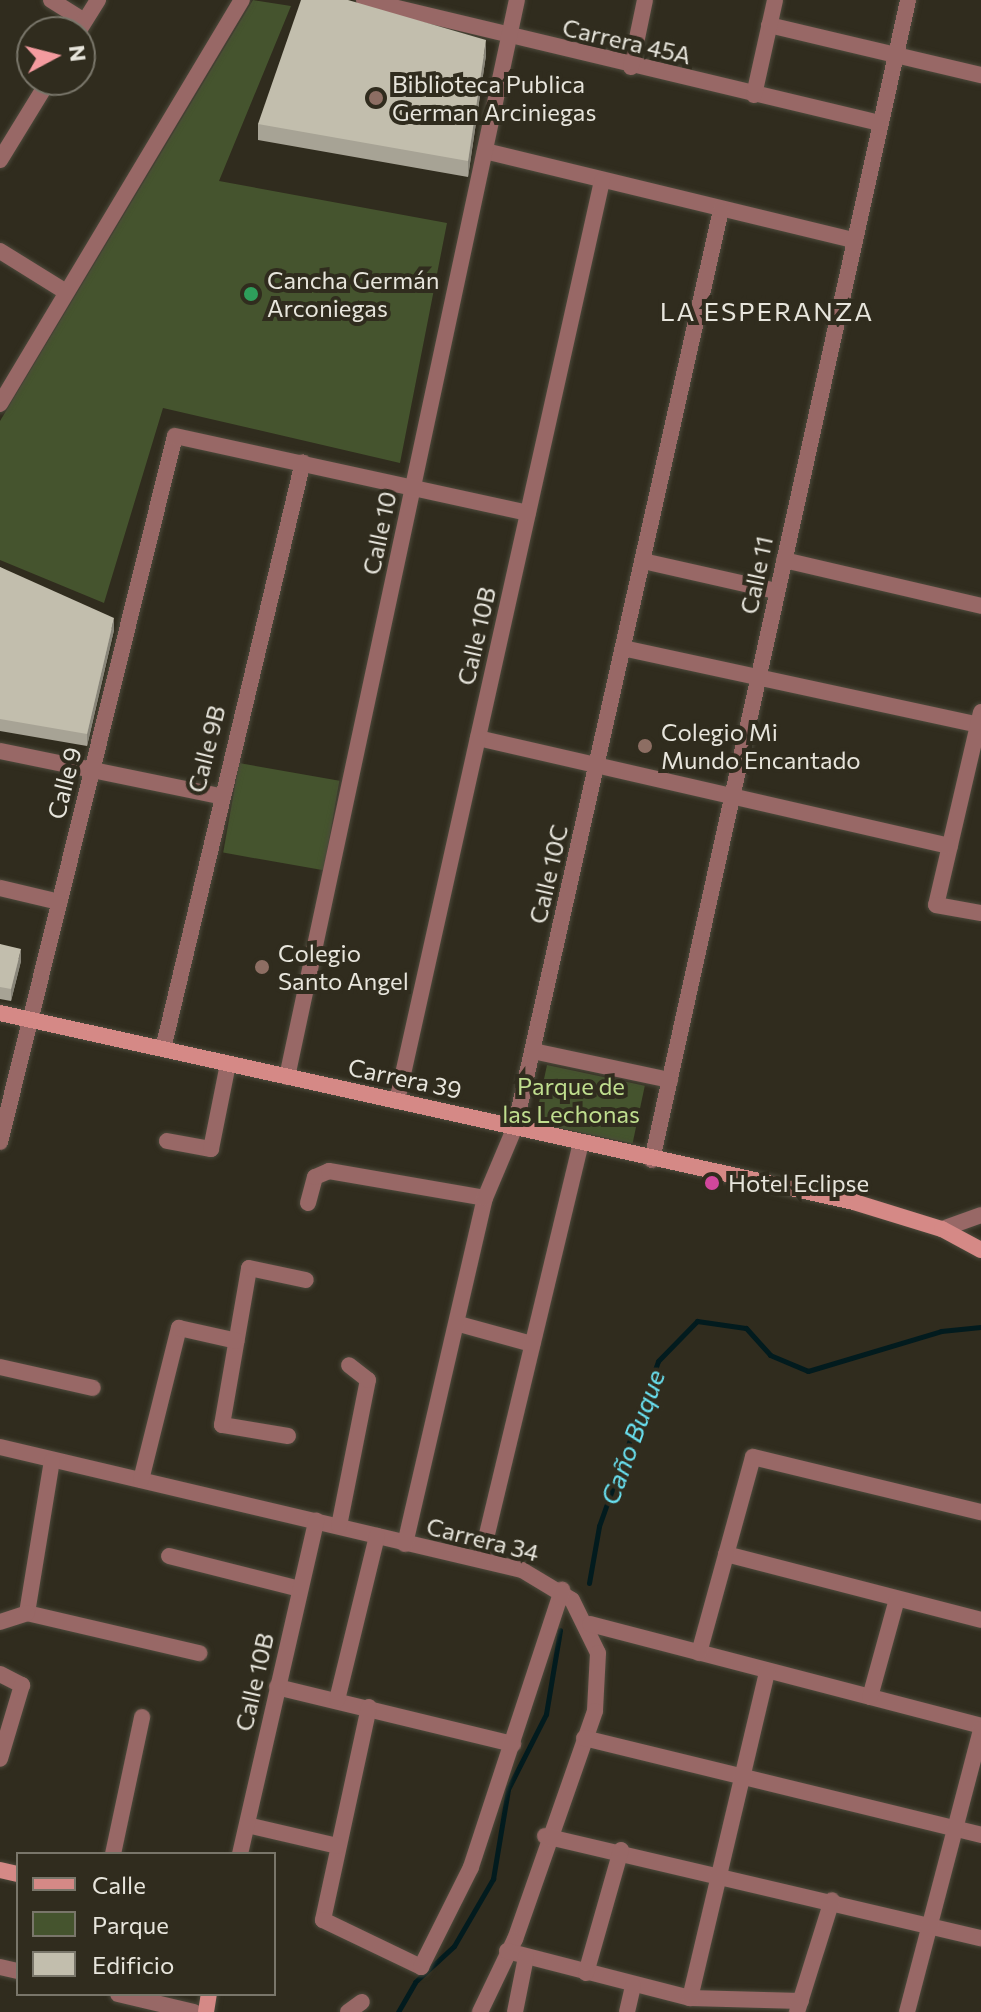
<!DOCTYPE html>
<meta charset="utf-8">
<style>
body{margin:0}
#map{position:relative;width:981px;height:2012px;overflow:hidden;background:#302c1e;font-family:Commissioner,sans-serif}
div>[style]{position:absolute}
.green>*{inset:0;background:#45542e;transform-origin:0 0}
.stream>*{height:5px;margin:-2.5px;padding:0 2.5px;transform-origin:2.5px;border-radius:2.5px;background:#021b1e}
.roads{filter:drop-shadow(0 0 2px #4d4a3c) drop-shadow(0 0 2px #4d4a3c)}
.street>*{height:16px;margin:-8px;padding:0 8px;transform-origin:8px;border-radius:8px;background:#986866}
.secondary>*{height:16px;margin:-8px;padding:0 8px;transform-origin:8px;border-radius:8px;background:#d58986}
.wall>*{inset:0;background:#a7a395}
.shaded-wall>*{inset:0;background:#888579}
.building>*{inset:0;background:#c2bead}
.dots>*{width:22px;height:22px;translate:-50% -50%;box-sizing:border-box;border:4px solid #302c1e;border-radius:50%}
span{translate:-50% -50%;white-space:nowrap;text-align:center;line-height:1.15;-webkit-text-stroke:8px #302c1e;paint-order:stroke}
.street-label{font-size:24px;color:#e7e5dc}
.poi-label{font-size:24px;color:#e7e5dc}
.left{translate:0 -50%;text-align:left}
.park-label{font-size:24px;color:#bfde8e}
.neighbourhood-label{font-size:26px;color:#e7e5dc;letter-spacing:2px}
.water-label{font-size:26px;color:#69e0f0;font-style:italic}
.legend{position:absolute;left:16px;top:1852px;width:260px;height:144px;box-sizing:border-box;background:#302c1e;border:2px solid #79766a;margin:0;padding:10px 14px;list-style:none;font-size:24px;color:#e7e5dc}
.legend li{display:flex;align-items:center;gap:16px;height:40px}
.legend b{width:40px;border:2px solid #79766a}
.north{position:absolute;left:16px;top:16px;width:80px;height:80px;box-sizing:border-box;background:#302c1e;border:2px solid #79766a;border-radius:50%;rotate:83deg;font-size:22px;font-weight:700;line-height:32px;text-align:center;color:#e7e5dc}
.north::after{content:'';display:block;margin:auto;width:28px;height:36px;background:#f49b9f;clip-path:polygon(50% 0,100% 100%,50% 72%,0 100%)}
</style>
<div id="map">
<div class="green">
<div style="clip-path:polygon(253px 0,291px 6px,219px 181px,447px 223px,400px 463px,163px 408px,104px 603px,0 560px,0 421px)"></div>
<div style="left:239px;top:763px;width:102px;height:91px;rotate:10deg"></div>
<div style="left:547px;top:1065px;width:100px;height:59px;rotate:12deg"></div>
</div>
<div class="stream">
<div style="left:589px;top:1583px;width:58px;rotate:-80deg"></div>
<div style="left:599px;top:1526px;width:175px;rotate:-70.3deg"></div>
<div style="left:658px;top:1361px;width:56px;rotate:-45.7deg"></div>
<div style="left:697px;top:1321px;width:49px;rotate:8.1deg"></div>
<div style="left:746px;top:1328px;width:36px;rotate:48deg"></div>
<div style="left:770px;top:1355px;width:41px;rotate:22.8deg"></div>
<div style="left:808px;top:1371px;width:139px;rotate:-16.7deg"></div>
<div style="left:941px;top:1331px;width:40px;rotate:-5.7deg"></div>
<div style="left:398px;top:2012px;width:34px;rotate:-60deg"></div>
<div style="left:415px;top:1982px;width:53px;rotate:-42.7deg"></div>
<div style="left:454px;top:1946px;width:78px;rotate:-59.8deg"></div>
<div style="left:493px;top:1879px;width:91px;rotate:-80.5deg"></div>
<div style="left:508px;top:1789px;width:84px;rotate:-63.1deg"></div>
<div style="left:546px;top:1714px;width:85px;rotate:-80.5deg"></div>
</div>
<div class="roads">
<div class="street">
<div style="left:51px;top:0;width:39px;rotate:32deg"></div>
<div style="left:364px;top:0;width:530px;rotate:13.41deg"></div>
<div style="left:769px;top:25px;width:218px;rotate:13.3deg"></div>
<div style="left:78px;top:32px;width:38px;rotate:-58deg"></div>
<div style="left:631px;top:67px;width:68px;rotate:-78.2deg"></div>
<div style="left:754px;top:95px;width:97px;rotate:-77.5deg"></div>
<div style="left:485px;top:151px;width:379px;rotate:13.6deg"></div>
<div style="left:0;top:160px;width:94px;rotate:-58.5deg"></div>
<div style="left:0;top:251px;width:78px;rotate:31.8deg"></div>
<div style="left:0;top:404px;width:471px;rotate:-59.1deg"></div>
<div style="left:784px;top:560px;width:202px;rotate:13.1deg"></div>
<div style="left:643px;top:561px;width:136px;rotate:12.7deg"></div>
<div style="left:623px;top:648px;width:363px;rotate:12.2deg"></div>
<div style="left:981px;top:712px;width:198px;rotate:103.1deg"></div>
<div style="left:936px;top:905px;width:46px;rotate:10.1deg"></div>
<div style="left:478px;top:738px;width:484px;rotate:12.9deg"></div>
<div style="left:0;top:751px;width:224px;rotate:11.6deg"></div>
<div style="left:0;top:888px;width:61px;rotate:13.3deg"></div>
<div style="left:163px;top:1049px;width:603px;rotate:-76.59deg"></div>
<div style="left:533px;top:1051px;width:140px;rotate:12deg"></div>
<div style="left:287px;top:1077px;width:1101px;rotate:-77.95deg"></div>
<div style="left:397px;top:1101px;width:943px;rotate:-77.44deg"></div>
<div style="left:167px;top:1141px;width:45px;rotate:10.3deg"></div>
<div style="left:211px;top:1149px;width:87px;rotate:-78.7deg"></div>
<div style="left:0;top:1142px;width:727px;rotate:-76.08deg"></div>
<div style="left:175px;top:436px;width:361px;rotate:12.3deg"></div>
<div style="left:652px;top:1160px;width:1188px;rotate:-77.55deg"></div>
<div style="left:308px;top:1203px;width:27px;rotate:-75deg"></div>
<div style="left:315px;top:1177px;width:15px;rotate:-23deg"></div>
<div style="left:329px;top:1171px;width:158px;rotate:9.8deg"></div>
<div style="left:942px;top:1229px;width:41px;rotate:-19.7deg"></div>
<div style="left:459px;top:1324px;width:76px;rotate:15.3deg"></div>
<div style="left:0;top:1367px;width:95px;rotate:12.7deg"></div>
<div style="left:288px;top:1436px;width:67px;rotate:-170.5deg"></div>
<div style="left:222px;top:1425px;width:159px;rotate:-80.2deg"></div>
<div style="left:249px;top:1268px;width:58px;rotate:11.9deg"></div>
<div style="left:0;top:1447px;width:536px;rotate:13.26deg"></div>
<div style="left:522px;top:1570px;width:58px;rotate:31deg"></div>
<div style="left:572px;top:1600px;width:59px;rotate:63.9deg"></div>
<div style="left:598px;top:1653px;width:58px;rotate:93deg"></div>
<div style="left:595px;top:1711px;width:242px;rotate:109.3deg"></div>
<div style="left:515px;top:1939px;width:81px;rotate:115.6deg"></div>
<div style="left:141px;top:1480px;width:157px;rotate:-76deg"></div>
<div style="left:179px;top:1328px;width:59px;rotate:12.6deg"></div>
<div style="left:339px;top:1526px;width:149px;rotate:-78.8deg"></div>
<div style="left:368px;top:1380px;width:24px;rotate:-142deg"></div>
<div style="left:405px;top:1544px;width:355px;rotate:-77deg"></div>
<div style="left:485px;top:1198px;width:77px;rotate:-67.1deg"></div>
<div style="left:515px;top:1127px;width:940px;rotate:-77.34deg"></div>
<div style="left:726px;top:1554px;width:263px;rotate:14.5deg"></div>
<div style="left:169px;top:1556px;width:135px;rotate:14.1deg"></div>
<div style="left:481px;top:1559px;width:428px;rotate:-76.5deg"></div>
<div style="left:27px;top:1613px;width:177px;rotate:13.1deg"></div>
<div style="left:27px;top:1613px;width:154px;rotate:-80.7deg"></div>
<div style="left:0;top:1622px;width:28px;rotate:-18deg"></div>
<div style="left:590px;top:1624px;width:404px;rotate:14.6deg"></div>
<div style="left:699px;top:1653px;width:203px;rotate:-74.6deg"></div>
<div style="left:753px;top:1457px;width:235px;rotate:13.6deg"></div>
<div style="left:0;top:1674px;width:25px;rotate:27deg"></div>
<div style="left:22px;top:1685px;width:77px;rotate:106.6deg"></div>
<div style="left:277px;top:1687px;width:243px;rotate:13.6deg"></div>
<div style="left:870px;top:1697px;width:102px;rotate:-74.6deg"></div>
<div style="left:337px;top:1700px;width:169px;rotate:-76.3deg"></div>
<div style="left:369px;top:1707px;width:218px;rotate:102.2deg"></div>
<div style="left:323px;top:1920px;width:109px;rotate:25.6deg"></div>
<div style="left:421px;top:1967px;width:112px;rotate:-63.4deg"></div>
<div style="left:471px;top:1867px;width:292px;rotate:-71.8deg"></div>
<div style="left:584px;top:1738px;width:409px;rotate:13.7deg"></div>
<div style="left:247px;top:1825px;width:93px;rotate:13deg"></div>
<div style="left:545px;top:1836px;width:448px;rotate:13.2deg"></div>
<div style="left:113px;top:1854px;width:140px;rotate:-78deg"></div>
<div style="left:240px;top:1854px;width:342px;rotate:-77.1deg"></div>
<div style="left:507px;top:1951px;width:189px;rotate:14.4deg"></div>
<div style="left:690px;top:1998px;width:111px;rotate:1.5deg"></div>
<div style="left:0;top:1967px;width:18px;rotate:13deg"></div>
<div style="left:586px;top:1973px;width:128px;rotate:-74.1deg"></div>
<div style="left:118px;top:1994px;width:78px;rotate:13.3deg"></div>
<div style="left:690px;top:1998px;width:336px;rotate:-76.7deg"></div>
<div style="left:348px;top:2012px;width:17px;rotate:-36deg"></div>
<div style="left:515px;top:2012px;width:56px;rotate:-78.7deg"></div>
<div style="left:627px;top:2012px;width:27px;rotate:-77deg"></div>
<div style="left:797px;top:2012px;width:117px;rotate:-72.6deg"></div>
<div style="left:907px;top:2012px;width:292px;rotate:-75.3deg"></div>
</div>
<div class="secondary">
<div style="left:0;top:1013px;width:875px;rotate:12.48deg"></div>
<div style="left:854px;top:1202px;width:92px;rotate:17.1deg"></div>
<div style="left:942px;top:1229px;width:44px;rotate:28.3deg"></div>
<div style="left:0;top:1870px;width:18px;rotate:13deg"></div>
<div style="left:206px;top:2012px;width:18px;rotate:-81deg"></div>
</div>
</div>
<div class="wall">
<div style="clip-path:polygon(486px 55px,468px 177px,258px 140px,258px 124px)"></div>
<div style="clip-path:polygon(0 567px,114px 630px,87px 746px,0 731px)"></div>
<div style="clip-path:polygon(0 944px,21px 961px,11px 1001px,0 999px)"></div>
</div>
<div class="shaded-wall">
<div style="clip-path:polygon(486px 40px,486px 55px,468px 177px,468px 161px)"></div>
<div style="clip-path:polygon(114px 618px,114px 630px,87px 746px,87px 734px)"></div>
<div style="clip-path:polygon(21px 949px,21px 961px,11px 1001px,11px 989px)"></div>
</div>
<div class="building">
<div style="clip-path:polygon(301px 0,348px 0,486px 40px,468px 161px,258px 124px)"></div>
<div style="clip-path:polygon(0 567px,114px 618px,87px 734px,0 719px)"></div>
<div style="clip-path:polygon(0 944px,21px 949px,11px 989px,0 987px)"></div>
</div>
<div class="dots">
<div style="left:376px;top:98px;background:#8d6e63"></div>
<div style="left:251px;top:294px;background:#2e9e5b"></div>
<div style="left:645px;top:746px;background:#8d6e63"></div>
<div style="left:262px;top:967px;background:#8d6e63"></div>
<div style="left:712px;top:1183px;background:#d1479c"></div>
</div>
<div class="street-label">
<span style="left:627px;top:41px;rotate:13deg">Carrera 45A</span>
<span style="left:379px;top:533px;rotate:-78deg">Calle 10</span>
<span style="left:756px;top:575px;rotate:-78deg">Calle 11</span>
<span style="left:476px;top:636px;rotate:-77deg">Calle 10B</span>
<span style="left:206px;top:749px;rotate:-76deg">Calle 9B</span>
<span style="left:64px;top:783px;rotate:-76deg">Calle 9</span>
<span style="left:548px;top:874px;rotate:-77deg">Calle 10C</span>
<span style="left:405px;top:1078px;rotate:12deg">Carrera 39</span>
<span style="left:483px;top:1539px;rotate:14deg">Carrera 34</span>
<span style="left:254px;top:1682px;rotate:-77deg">Calle 10B</span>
</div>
<div class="poi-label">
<span class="left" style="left:392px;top:98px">Biblioteca Publica<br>German Arciniegas</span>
<span class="left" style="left:267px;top:294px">Cancha Germán<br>Arconiegas</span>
<span class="left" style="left:661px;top:746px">Colegio Mi<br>Mundo Encantado</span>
<span class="left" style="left:278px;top:967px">Colegio<br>Santo Angel</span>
<span class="left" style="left:728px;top:1183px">Hotel Eclipse</span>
</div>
<div class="park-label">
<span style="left:571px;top:1100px">Parque de<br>las Lechonas</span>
</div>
<div class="neighbourhood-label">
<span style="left:767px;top:311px">LA ESPERANZA</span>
</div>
<div class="water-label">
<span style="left:632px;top:1437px;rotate:-70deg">Caño Buque</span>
</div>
<ul class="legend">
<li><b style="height:10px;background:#d58986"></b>Calle</li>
<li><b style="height:22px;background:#45542e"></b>Parque</li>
<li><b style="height:22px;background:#c2bead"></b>Edificio</li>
</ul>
<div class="north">N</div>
</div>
